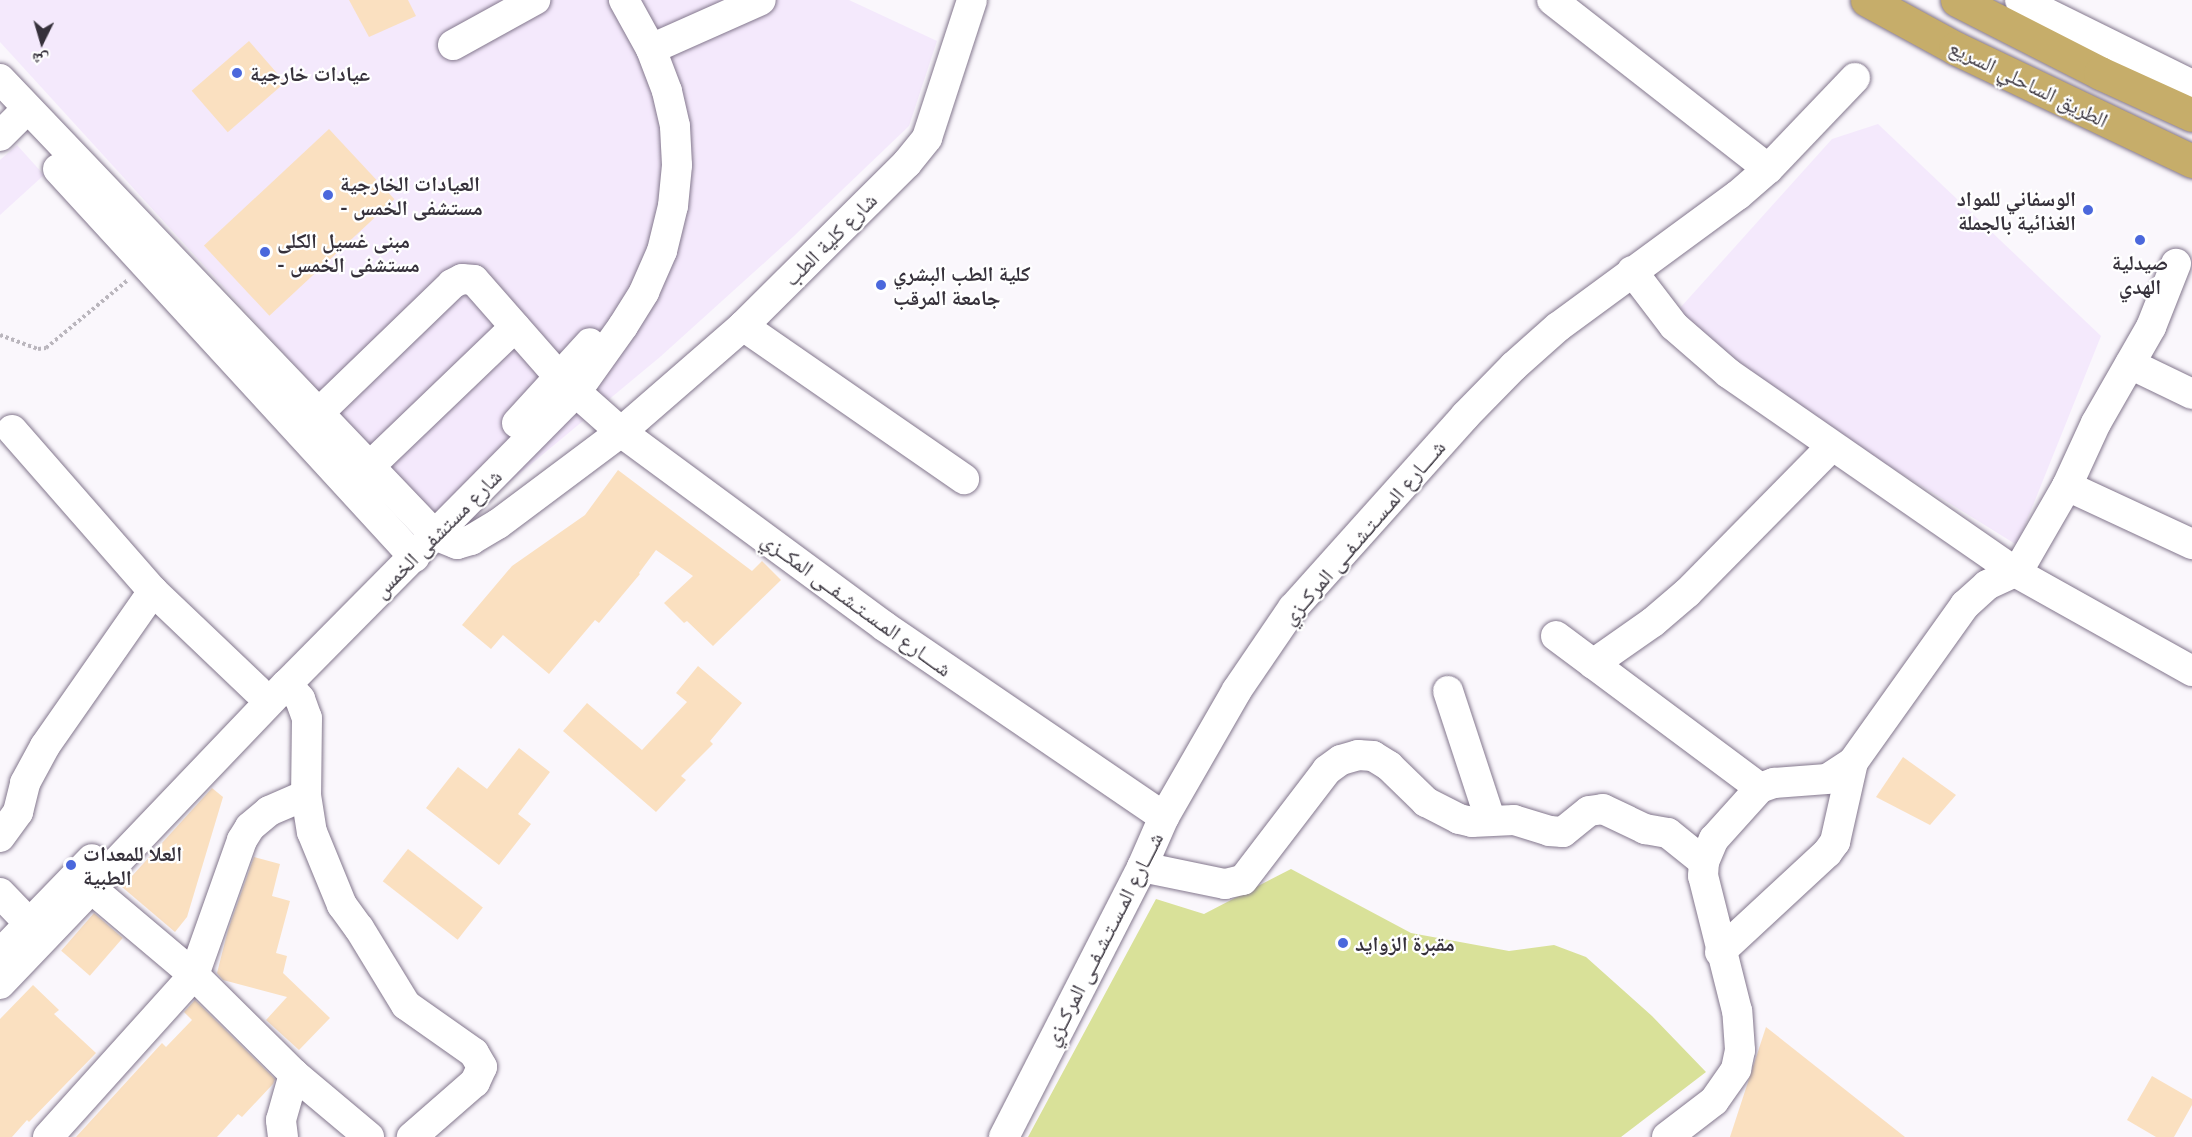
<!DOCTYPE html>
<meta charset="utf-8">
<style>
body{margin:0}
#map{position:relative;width:2192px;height:1137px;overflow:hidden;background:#faf7fc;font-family:Lato,"Noto Naskh Arabic",sans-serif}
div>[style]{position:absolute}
.built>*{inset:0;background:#f4e9fc}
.green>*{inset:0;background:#d9e199}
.building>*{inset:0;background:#fae0c0;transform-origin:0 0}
.path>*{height:4px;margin-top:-2px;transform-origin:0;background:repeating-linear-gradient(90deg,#bab6bd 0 3px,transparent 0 6px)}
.roads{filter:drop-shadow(0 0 2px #83778d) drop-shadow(0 0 2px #83778d)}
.minor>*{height:30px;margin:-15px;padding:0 15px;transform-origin:15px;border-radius:15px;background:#fff}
.highway>*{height:33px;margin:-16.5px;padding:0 16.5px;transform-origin:16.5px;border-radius:16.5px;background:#c6ad6a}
.dots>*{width:16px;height:16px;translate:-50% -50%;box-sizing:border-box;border:3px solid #fff;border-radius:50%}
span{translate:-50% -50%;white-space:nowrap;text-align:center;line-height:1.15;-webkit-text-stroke:4.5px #fff;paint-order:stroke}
.poi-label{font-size:21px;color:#36313b;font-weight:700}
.left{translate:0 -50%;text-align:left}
.right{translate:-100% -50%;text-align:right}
.street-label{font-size:21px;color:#36313b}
.north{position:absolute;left:12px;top:12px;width:60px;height:60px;-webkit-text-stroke:4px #fff;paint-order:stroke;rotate:185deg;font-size:16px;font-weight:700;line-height:24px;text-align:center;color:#36313b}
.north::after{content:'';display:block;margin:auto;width:21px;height:27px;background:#36313b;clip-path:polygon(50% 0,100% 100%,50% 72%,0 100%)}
</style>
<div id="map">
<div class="built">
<div style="clip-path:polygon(0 0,849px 0,937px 41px,909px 126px,794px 236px,660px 357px,448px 533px,0 42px)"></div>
<div style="clip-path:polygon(1878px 124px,2101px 336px,2017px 545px,1695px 346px,1680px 308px,1832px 139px)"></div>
<div style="clip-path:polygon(17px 145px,44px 175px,0 215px,0 160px)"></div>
</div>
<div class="green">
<div style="clip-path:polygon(1291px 869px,1411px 933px,1509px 951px,1554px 945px,1586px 957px,1652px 1016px,1706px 1072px,1621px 1137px,1028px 1137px,1156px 899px,1204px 914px)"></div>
</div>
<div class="building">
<div style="clip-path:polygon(349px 0,408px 0,416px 16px,369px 37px)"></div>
<div style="left:249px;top:41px;width:55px;height:76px;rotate:49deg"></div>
<div style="left:329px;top:129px;width:96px;height:171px;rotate:47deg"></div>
<div style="clip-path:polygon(618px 470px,752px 571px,762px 561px,781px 580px,713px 646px,687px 621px,684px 623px,664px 603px,693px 576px,656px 550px,639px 573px,640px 574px,599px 623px,595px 620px,549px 674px,503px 635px,491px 649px,462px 625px,512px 566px,585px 515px)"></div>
<div style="clip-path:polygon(698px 666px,742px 703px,710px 741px,713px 744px,681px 776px,686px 780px,656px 812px,563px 731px,587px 703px,642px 750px,687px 702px,676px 693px)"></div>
<div style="clip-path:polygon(519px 748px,550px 772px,518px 814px,531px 824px,499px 865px,426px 808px,458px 767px,487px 789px)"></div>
<div style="clip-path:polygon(1903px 757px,1956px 795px,1930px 825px,1876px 797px)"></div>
<div style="clip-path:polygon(212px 788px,223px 797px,187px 917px,175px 932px,122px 887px)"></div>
<div style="left:408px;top:849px;width:95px;height:41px;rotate:38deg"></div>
<div style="clip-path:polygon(254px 857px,280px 864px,272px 896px,290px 901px,276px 953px,287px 956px,283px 973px,330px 1018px,299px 1050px,266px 1020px,287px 997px,223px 980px,217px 973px,228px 930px)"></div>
<div style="left:94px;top:913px;width:38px;height:50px;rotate:41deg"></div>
<div style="clip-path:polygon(33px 985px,59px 1010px,54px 1014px,96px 1053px,29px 1122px,27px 1120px,12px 1137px,0 1137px,0 1019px)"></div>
<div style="clip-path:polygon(195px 1000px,275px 1079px,273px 1084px,242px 1117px,238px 1114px,217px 1137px,76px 1137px,162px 1043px,166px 1047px,192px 1020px,184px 1012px)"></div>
<div style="clip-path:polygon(1766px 1027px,1905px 1137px,1730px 1137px)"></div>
<div style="clip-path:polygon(2152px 1076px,2192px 1099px,2192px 1105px,2174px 1137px,2156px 1137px,2127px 1120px)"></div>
</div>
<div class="path">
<div style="left:0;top:335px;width:40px;rotate:20.2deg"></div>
<div style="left:38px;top:349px;width:8px;rotate:-7deg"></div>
<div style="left:46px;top:348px;width:107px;rotate:-39.7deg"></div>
</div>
<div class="roads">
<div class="minor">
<div style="left:1552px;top:0;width:274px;rotate:38deg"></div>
<div style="left:2020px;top:0;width:192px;rotate:26.3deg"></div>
<div style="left:453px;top:45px;width:94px;rotate:-28.8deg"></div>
<div style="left:651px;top:49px;width:120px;rotate:-24deg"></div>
<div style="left:0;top:79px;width:630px;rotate:46.35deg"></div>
<div style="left:435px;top:535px;width:24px;rotate:22deg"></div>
<div style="left:457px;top:544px;width:15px;rotate:-16deg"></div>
<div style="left:471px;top:540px;width:31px;rotate:-31deg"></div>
<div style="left:498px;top:524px;width:154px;rotate:-36.8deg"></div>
<div style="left:621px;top:432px;width:162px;rotate:-41deg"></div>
<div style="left:743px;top:326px;width:231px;rotate:-44.8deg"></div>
<div style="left:907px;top:163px;width:32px;rotate:-51deg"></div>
<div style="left:927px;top:138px;width:145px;rotate:-71.9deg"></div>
<div style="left:0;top:136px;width:38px;rotate:-45deg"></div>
<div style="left:58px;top:169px;width:527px;rotate:47.46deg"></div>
<div style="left:1632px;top:271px;width:69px;rotate:52.6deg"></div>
<div style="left:1674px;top:326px;width:72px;rotate:41deg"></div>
<div style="left:1728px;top:373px;width:349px;rotate:34.7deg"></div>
<div style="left:2015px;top:572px;width:203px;rotate:29.2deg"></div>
<div style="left:743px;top:326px;width:269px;rotate:34.7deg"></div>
<div style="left:2130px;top:364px;width:69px;rotate:25.8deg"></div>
<div style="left:517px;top:423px;width:108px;rotate:-47.6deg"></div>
<div style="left:12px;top:430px;width:214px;rotate:48.8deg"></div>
<div style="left:300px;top:431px;width:211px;rotate:-44deg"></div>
<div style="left:452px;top:284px;width:11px;rotate:-27deg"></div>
<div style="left:462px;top:279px;width:12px;rotate:5deg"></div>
<div style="left:474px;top:280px;width:130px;rotate:48.7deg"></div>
<div style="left:560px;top:378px;width:81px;rotate:41.5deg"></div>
<div style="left:621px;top:432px;width:327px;rotate:36.4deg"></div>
<div style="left:884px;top:626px;width:339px;rotate:34.3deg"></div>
<div style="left:370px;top:466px;width:201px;rotate:-43.8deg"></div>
<div style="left:2067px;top:486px;width:138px;rotate:24.9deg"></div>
<div style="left:1556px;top:636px;width:254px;rotate:36.7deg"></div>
<div style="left:1593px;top:664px;width:73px;rotate:-35deg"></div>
<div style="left:1653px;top:622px;width:45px;rotate:-40.5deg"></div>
<div style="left:1687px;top:593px;width:206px;rotate:-45.4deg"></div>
<div style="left:287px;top:684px;width:20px;rotate:49deg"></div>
<div style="left:300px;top:699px;width:20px;rotate:70deg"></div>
<div style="left:307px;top:718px;width:77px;rotate:90.7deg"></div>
<div style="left:306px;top:795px;width:37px;rotate:81deg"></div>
<div style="left:312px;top:832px;width:79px;rotate:67.7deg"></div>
<div style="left:342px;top:905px;width:29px;rotate:54deg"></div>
<div style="left:359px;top:928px;width:90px;rotate:58.6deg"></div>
<div style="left:406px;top:1005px;width:83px;rotate:35.2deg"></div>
<div style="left:474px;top:1053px;width:16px;rotate:60deg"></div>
<div style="left:482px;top:1067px;width:17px;rotate:115deg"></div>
<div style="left:475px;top:1082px;width:84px;rotate:138.9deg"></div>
<div style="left:1448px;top:691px;width:135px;rotate:71.8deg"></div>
<div style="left:0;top:837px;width:31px;rotate:-54deg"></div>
<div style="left:18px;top:812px;width:30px;rotate:-76deg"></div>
<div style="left:25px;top:783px;width:42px;rotate:-61.6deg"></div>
<div style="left:45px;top:746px;width:189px;rotate:-55.1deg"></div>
<div style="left:153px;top:591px;width:144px;rotate:43.6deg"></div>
<div style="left:1142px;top:867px;width:85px;rotate:11.6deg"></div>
<div style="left:1225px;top:884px;width:18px;rotate:-13deg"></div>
<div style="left:1243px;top:880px;width:138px;rotate:-52.6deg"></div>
<div style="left:1327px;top:770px;width:17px;rotate:-36deg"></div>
<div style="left:1341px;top:760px;width:18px;rotate:-16deg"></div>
<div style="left:1358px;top:755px;width:15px;rotate:4deg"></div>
<div style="left:1373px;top:756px;width:19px;rotate:32deg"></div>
<div style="left:1389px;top:766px;width:52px;rotate:44.2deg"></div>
<div style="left:1426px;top:802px;width:37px;rotate:27deg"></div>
<div style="left:1459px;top:819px;width:13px;rotate:13deg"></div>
<div style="left:1472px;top:822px;width:42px;rotate:-2.7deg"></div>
<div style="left:1514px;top:820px;width:37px;rotate:17deg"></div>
<div style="left:1549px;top:831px;width:14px;rotate:4deg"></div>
<div style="left:1563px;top:832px;width:33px;rotate:-39deg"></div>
<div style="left:1589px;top:811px;width:14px;rotate:-8deg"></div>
<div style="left:1603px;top:809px;width:47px;rotate:25.5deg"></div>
<div style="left:1645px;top:829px;width:23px;rotate:10deg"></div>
<div style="left:1668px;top:833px;width:46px;rotate:38.9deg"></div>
<div style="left:0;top:893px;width:42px;rotate:46deg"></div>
<div style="left:1720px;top:952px;width:146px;rotate:-42.8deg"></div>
<div style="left:1827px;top:853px;width:14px;rotate:-54deg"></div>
<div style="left:1835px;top:842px;width:82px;rotate:-77.3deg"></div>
<div style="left:0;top:954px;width:132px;rotate:-45.9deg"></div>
<div style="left:0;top:984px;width:415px;rotate:-46.3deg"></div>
<div style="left:287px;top:684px;width:411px;rotate:-45.3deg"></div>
<div style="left:576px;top:392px;width:81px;rotate:-54.5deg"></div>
<div style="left:623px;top:326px;width:40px;rotate:-58deg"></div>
<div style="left:644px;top:292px;width:45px;rotate:-66.3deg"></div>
<div style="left:662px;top:251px;width:46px;rotate:-76.3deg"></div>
<div style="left:673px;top:206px;width:41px;rotate:-84.4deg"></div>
<div style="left:677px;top:165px;width:39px;rotate:-93deg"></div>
<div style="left:675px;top:126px;width:36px;rotate:-103deg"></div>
<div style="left:667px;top:91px;width:45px;rotate:-110.9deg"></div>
<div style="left:651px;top:49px;width:56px;rotate:-118.9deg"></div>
<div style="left:294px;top:1074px;width:98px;rotate:40deg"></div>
<div style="left:48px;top:1137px;width:218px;rotate:-48deg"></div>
<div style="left:194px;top:975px;width:133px;rotate:-139.9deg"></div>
<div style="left:283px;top:1137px;width:17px;rotate:-97deg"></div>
<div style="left:281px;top:1120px;width:48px;rotate:-74.2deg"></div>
<div style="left:294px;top:1074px;width:141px;rotate:-135.3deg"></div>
<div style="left:194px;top:975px;width:143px;rotate:-70.4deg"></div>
<div style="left:242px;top:840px;width:15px;rotate:-58deg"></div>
<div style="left:250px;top:827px;width:25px;rotate:-40deg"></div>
<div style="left:269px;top:811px;width:40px;rotate:-23.4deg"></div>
<div style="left:1004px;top:1137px;width:303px;rotate:-62.9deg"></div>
<div style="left:1142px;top:867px;width:55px;rotate:-66.3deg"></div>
<div style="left:1164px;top:817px;width:146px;rotate:-60.1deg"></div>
<div style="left:1237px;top:690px;width:99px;rotate:-55.7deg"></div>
<div style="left:1293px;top:608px;width:258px;rotate:-48.1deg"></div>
<div style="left:1465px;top:416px;width:70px;rotate:-45.6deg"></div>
<div style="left:1514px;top:366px;width:59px;rotate:-41.6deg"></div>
<div style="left:1558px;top:327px;width:223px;rotate:-36.3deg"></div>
<div style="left:1738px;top:195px;width:40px;rotate:-41deg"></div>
<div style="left:1768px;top:169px;width:126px;rotate:-46.3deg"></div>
<div style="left:1667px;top:1137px;width:59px;rotate:-37.5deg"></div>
<div style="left:1714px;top:1101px;width:39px;rotate:-55deg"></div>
<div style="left:1736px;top:1069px;width:19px;rotate:-78deg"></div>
<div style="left:1740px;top:1050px;width:39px;rotate:-94deg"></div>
<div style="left:1737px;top:1011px;width:139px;rotate:-104.1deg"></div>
<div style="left:1703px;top:876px;width:14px;rotate:-86deg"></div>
<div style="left:1704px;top:862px;width:25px;rotate:-67deg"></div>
<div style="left:1714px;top:839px;width:69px;rotate:-48deg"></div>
<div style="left:1760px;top:788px;width:15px;rotate:-20deg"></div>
<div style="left:1774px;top:783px;width:53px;rotate:-4.3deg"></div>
<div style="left:1827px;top:779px;width:31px;rotate:-33deg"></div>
<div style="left:1853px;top:762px;width:193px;rotate:-54.5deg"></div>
<div style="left:1965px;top:605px;width:30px;rotate:-42deg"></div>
<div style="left:1987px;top:585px;width:31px;rotate:-25deg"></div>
<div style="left:2015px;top:572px;width:11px;rotate:-49deg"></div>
<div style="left:2022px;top:564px;width:90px;rotate:-60deg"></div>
<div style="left:2067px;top:486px;width:69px;rotate:-65.3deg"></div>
<div style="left:2096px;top:423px;width:111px;rotate:-60.2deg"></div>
<div style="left:2151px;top:327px;width:68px;rotate:-68.4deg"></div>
</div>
<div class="highway">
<div style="left:1867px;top:0;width:100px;rotate:28.6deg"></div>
<div style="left:1955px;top:48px;width:263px;rotate:25.5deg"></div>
<div style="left:1957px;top:0;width:161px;rotate:27deg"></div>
<div style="left:2100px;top:73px;width:101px;rotate:24.5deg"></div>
</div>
</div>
<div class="dots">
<div style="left:237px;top:73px;background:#4b68dc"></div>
<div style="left:328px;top:195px;background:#4b68dc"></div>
<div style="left:2088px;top:210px;background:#4b68dc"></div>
<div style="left:2140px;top:240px;background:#4b68dc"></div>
<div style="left:265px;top:252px;background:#4b68dc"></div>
<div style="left:881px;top:285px;background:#4b68dc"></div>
<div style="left:71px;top:865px;background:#4b68dc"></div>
<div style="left:1343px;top:943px;background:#4b68dc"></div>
</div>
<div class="poi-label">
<span class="left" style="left:250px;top:73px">عيادات خارجية</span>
<span class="left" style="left:340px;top:195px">العيادات الخارجية<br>- مستشفى الخمس</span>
<span class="right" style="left:2076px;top:210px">الوسفاني للمواد<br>الغذائية بالجملة</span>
<span class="left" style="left:277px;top:252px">مبنى غسيل الكلى<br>- مستشفى الخمس</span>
<span style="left:2140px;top:274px">صيدلية<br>الهدي</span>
<span class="left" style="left:893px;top:285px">كلية الطب البشري<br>جامعة المرقب</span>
<span class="left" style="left:83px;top:865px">العلا للمعدات<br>الطبية</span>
<span class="left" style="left:1355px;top:943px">مقبرة الزوايد</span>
</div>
<div class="street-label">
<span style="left:2029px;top:83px;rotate:26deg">الطريق الساحلي السريع</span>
<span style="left:830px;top:239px;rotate:-45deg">شارع كلية الطب</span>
<span style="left:1363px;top:532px;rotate:-49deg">شــــارع المـسـتـشـفــى المركــزي</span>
<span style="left:437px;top:533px;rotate:-45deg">شارع مستشفى الخمس</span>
<span style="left:857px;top:604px;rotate:36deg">شــــارع المـسـتـشـفــى المكــزي</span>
<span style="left:1103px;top:939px;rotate:-63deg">شــــارع المـسـتـشـفــى المركــزي</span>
</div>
<div class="north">ش</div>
</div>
